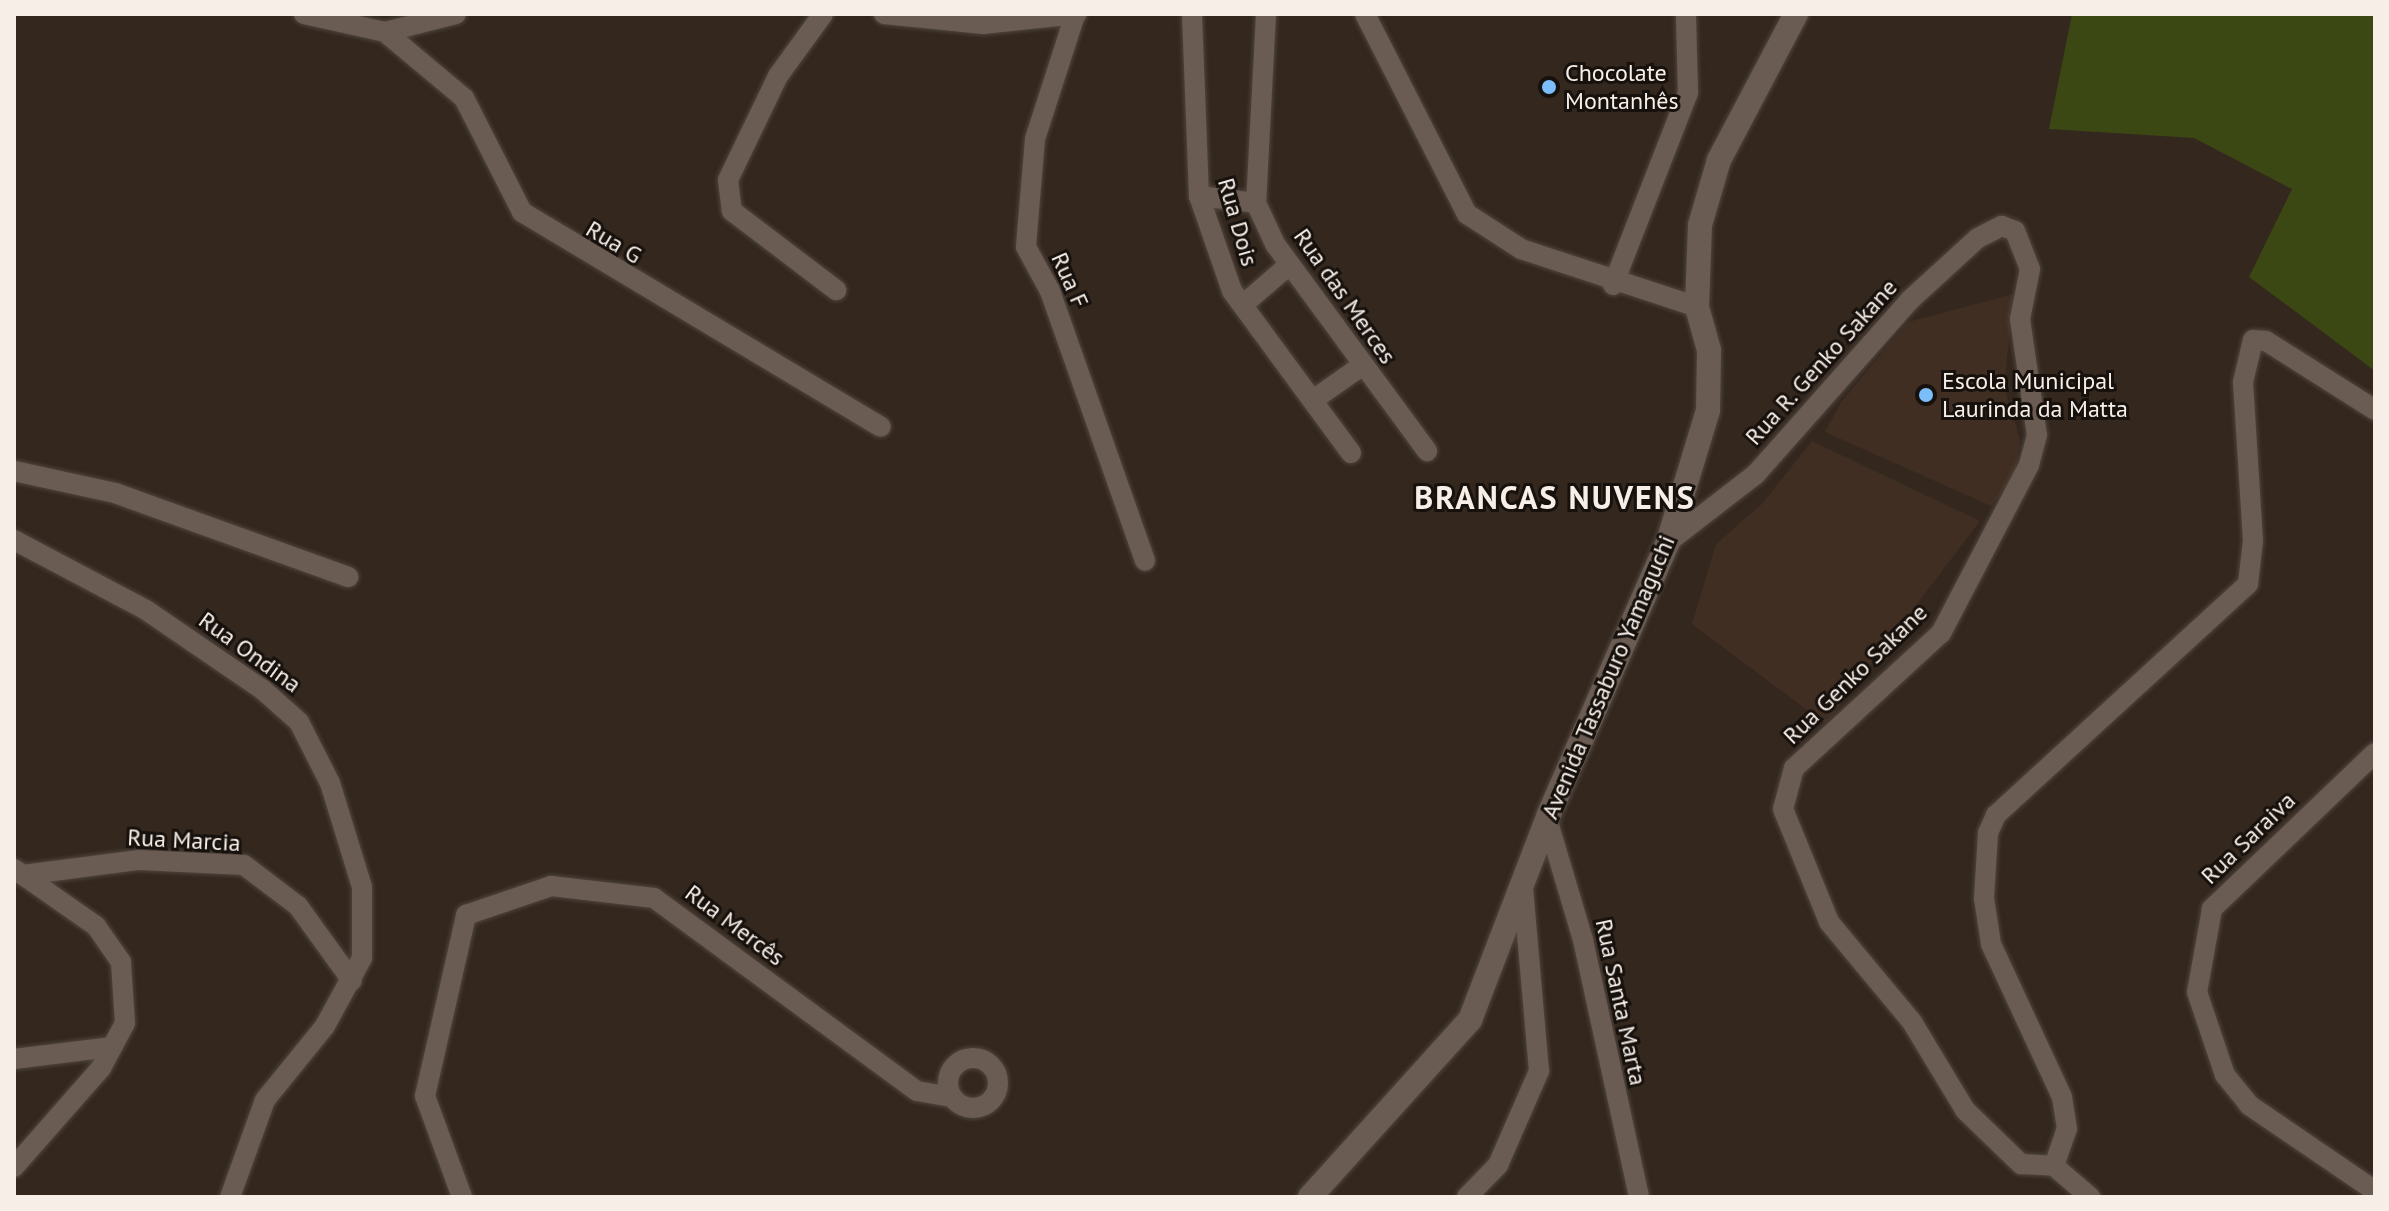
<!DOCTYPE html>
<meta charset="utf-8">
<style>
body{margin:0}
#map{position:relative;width:2389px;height:1211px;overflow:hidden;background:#33271e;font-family:"PT Sans",sans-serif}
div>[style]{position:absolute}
.built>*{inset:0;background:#402e22}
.green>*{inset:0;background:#3b4814}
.roads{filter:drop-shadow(0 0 2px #50453e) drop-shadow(0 0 2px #50453e)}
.minor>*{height:20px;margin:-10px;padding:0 10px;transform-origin:10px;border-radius:10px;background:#6a5c52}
.minor>.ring{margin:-10px;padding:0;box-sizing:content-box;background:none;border:20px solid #6a5c52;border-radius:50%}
.tertiary>*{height:24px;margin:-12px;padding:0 12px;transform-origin:12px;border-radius:12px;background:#6a5c52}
.dots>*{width:22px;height:22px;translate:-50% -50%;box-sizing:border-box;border:4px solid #17110d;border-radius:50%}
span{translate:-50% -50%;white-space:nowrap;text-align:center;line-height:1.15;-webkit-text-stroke:6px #17110d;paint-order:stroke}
.poi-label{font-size:24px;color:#f7eee8}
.left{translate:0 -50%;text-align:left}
.street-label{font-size:24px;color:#f7eee8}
.district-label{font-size:32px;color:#f7eee8;font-weight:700;letter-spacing:2px}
.frame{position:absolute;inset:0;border:16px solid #f7eee8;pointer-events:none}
</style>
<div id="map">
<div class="built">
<div style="clip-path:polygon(2014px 294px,2004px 387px,2020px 440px,2014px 479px,1991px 506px,1825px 432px,1841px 402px,1908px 322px)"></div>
<div style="clip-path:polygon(1812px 441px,1980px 521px,1826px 724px,1692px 624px,1716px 544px,1762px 504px)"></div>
</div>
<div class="green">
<div style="clip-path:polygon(2072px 14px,2375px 14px,2375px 371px,2249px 277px,2292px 189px,2194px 138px,2049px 129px)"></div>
</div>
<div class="roads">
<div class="minor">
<div style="left:304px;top:14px;width:83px;rotate:12.5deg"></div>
<div style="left:385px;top:32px;width:73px;rotate:-14.2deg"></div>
<div style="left:823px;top:14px;width:77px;rotate:126deg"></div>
<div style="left:778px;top:76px;width:115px;rotate:115.7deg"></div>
<div style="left:728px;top:180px;width:31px;rotate:83deg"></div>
<div style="left:732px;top:211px;width:131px;rotate:37.2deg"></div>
<div style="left:884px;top:14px;width:100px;rotate:5.8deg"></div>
<div style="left:983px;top:24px;width:94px;rotate:-6.1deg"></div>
<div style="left:1192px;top:14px;width:182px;rotate:87.8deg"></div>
<div style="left:1199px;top:196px;width:101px;rotate:70.8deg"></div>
<div style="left:1232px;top:291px;width:201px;rotate:53.7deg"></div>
<div style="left:1266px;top:14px;width:189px;rotate:93deg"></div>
<div style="left:1256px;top:203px;width:45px;rotate:65.1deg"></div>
<div style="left:1275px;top:244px;width:257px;rotate:53.7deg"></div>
<div style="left:1365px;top:14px;width:225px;rotate:63deg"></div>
<div style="left:1467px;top:214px;width:64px;rotate:32.9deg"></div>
<div style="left:1521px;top:249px;width:185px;rotate:18.2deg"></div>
<div style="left:1075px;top:15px;width:130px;rotate:107.9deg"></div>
<div style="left:1035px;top:139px;width:108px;rotate:94.8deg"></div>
<div style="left:1026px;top:247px;width:50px;rotate:61.4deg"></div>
<div style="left:1050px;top:291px;width:286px;rotate:70.6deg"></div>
<div style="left:385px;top:32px;width:103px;rotate:39.9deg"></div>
<div style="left:464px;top:98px;width:128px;rotate:63deg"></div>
<div style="left:522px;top:212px;width:418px;rotate:30.9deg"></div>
<div style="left:1199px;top:196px;width:57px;rotate:7deg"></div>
<div style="left:1613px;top:285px;width:206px;rotate:-68.7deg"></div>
<div style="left:1688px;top:93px;width:79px;rotate:-91.5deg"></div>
<div style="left:1245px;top:303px;width:58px;rotate:-40.8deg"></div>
<div style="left:1313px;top:400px;width:61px;rotate:-35deg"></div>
<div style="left:14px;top:471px;width:103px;rotate:12.3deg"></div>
<div style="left:115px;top:493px;width:248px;rotate:19.8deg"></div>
<div style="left:14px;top:540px;width:149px;rotate:27.9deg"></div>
<div style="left:146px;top:610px;width:140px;rotate:34.3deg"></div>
<div style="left:262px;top:689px;width:50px;rotate:41.7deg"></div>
<div style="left:299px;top:722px;width:68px;rotate:63.1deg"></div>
<div style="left:330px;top:783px;width:109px;rotate:72.9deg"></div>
<div style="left:362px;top:887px;width:71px;rotate:90deg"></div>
<div style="left:362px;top:958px;width:77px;rotate:118.6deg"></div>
<div style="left:325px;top:1026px;width:95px;rotate:129deg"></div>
<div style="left:265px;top:1100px;width:103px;rotate:109.8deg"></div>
<div style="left:1668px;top:542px;width:111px;rotate:-37.7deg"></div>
<div style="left:1756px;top:474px;width:232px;rotate:-48.5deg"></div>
<div style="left:1910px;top:300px;width:92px;rotate:-42.4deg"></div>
<div style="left:1978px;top:238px;width:27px;rotate:-27deg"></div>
<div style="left:2002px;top:226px;width:14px;rotate:21deg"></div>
<div style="left:2015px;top:231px;width:41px;rotate:68.5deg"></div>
<div style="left:2030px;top:269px;width:51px;rotate:101.3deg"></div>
<div style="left:2020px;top:319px;width:117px;rotate:81.7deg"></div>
<div style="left:2037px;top:435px;width:31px;rotate:105deg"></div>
<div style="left:2029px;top:465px;width:190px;rotate:117.6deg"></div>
<div style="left:1941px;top:633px;width:200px;rotate:137.4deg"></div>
<div style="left:1794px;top:768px;width:42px;rotate:105deg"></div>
<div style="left:1783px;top:809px;width:122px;rotate:67.8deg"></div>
<div style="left:1829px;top:922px;width:130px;rotate:50.3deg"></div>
<div style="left:1912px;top:1022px;width:103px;rotate:58.9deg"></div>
<div style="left:1965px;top:1110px;width:78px;rotate:44deg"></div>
<div style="left:2021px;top:1164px;width:33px;rotate:3deg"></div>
<div style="left:2054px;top:1166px;width:48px;rotate:40.7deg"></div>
<div style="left:2375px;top:753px;width:226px;rotate:136.3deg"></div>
<div style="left:2212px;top:909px;width:84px;rotate:100.2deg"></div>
<div style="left:2197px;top:992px;width:88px;rotate:71.4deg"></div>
<div style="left:2225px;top:1075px;width:38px;rotate:51deg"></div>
<div style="left:2249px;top:1105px;width:153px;rotate:34.3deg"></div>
<div style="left:1547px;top:819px;width:126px;rotate:73.4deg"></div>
<div style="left:1583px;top:940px;width:263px;rotate:77.7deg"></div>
<div style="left:14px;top:869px;width:11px;rotate:34deg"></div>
<div style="left:23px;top:875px;width:117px;rotate:-7.4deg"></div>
<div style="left:139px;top:860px;width:105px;rotate:2.7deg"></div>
<div style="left:244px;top:865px;width:68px;rotate:37.2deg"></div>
<div style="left:298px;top:906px;width:92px;rotate:54.2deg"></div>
<div class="ring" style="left:948px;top:1058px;width:30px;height:30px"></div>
<div style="left:14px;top:1059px;width:99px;rotate:-7deg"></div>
<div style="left:2054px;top:1166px;width:39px;rotate:-71deg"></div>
<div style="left:2067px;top:1129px;width:32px;rotate:-99deg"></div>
<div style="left:2062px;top:1097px;width:169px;rotate:-114.9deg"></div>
<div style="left:1991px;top:944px;width:47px;rotate:-98.7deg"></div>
<div style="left:1984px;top:898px;width:65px;rotate:-86.5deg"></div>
<div style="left:1988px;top:833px;width:20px;rotate:-66deg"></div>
<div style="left:1996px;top:815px;width:342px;rotate:-42.5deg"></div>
<div style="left:2248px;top:584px;width:43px;rotate:-83.4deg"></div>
<div style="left:2253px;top:541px;width:159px;rotate:-93.6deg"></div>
<div style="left:2243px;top:382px;width:43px;rotate:-76.6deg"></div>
<div style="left:2253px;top:340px;width:13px;rotate:4deg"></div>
<div style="left:2266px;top:341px;width:129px;rotate:32.3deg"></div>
<div style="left:14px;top:1167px;width:132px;rotate:-48.7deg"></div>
<div style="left:101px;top:1068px;width:51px;rotate:-61.9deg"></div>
<div style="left:125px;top:1023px;width:61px;rotate:-93.8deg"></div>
<div style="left:121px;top:962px;width:44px;rotate:-124.8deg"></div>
<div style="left:96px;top:926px;width:89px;rotate:-145.1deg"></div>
<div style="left:462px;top:1197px;width:108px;rotate:-110.1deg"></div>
<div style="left:425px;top:1096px;width:186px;rotate:-77.2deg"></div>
<div style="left:466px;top:915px;width:90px;rotate:-18.8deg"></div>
<div style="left:551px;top:886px;width:104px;rotate:6.6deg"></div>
<div style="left:654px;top:898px;width:326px;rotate:36.3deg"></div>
<div style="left:917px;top:1091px;width:36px;rotate:10deg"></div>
<div style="left:1467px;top:1197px;width:45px;rotate:-45.9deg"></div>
<div style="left:1498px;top:1165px;width:103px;rotate:-66.4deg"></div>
<div style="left:1539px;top:1071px;width:185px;rotate:-95deg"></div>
</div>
<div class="tertiary">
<div style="left:1310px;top:1197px;width:239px;rotate:-47.9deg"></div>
<div style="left:1470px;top:1020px;width:221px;rotate:-69deg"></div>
<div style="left:1549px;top:814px;width:297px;rotate:-66.4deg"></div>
<div style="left:1668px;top:542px;width:138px;rotate:-73.1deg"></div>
<div style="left:1708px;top:410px;width:60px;rotate:-89deg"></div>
<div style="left:1709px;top:350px;width:45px;rotate:-105.6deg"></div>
<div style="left:1697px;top:307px;width:82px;rotate:-87.9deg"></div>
<div style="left:1700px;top:225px;width:68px;rotate:-73.7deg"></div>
<div style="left:1719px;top:160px;width:165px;rotate:-62.2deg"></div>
</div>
</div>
<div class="dots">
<div style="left:1549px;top:87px;background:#7cbef9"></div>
<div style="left:1926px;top:395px;background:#7cbef9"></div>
</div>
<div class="poi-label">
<span class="left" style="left:1565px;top:87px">Chocolate<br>Montanhês</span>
<span class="left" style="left:1942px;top:395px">Escola Municipal<br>Laurinda da Matta</span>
</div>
<div class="street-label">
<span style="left:1238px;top:222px;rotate:74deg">Rua Dois</span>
<span style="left:614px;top:242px;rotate:31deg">Rua G</span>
<span style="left:1070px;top:280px;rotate:66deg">Rua F</span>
<span style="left:1345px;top:296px;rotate:55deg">Rua das Merces</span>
<span style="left:1821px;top:362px;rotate:-48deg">Rua R. Genko Sakane</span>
<span style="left:250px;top:652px;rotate:36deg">Rua Ondina</span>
<span style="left:1855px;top:674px;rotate:-44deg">Rua Genko Sakane</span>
<span style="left:1608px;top:677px;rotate:-67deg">Avenida Tassaburo Yamaguchi</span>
<span style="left:2248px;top:838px;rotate:-44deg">Rua Saraiva</span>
<span style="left:184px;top:840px;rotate:3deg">Rua Marcia</span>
<span style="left:735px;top:925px;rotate:37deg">Rua Mercês</span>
<span style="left:1621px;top:1002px;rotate:78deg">Rua Santa Marta</span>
</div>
<div class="district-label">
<span style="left:1555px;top:497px">BRANCAS NUVENS</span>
</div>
<div class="frame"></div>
</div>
